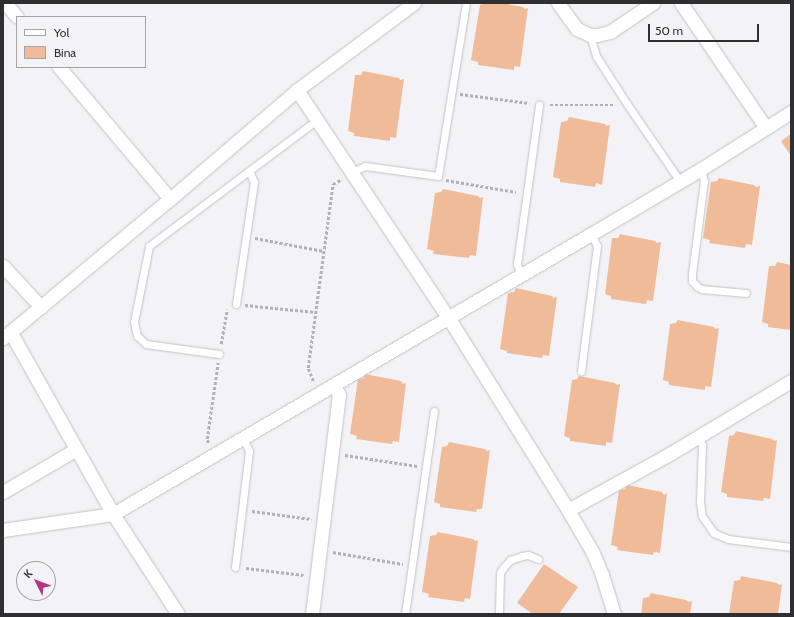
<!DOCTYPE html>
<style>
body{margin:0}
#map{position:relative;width:794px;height:617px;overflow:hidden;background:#f3f3f7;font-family:Cabin,sans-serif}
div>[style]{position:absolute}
.building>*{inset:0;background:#f0bb98}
.path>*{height:2.5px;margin-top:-1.25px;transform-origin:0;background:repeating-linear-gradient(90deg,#b2b2b6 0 3px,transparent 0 5px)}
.roads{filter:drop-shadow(0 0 1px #c2c2c6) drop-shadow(0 0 1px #c2c2c6)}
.service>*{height:7px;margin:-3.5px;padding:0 3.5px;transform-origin:3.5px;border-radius:3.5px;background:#fff}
.minor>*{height:13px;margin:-6.5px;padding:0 6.5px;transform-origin:6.5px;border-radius:6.5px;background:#fff}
span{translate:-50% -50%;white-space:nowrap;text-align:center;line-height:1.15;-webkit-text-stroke:4px #f3f3f7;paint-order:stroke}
.frame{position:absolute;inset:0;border:4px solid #2f2f31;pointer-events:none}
.legend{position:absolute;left:16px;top:16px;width:130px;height:52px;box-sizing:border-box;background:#f3f3f7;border:1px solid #a5a5a8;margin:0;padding:5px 7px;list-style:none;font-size:12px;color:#2f2f31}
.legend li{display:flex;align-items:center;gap:8px;height:20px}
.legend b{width:20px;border:1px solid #a5a5a8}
.north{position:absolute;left:16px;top:561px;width:40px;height:40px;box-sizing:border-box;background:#f3f3f7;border:1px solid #a5a5a8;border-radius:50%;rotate:312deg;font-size:11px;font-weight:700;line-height:16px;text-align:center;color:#2f2f31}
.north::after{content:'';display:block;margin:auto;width:14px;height:18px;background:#b43583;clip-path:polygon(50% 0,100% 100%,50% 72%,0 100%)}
.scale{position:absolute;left:648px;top:24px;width:111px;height:18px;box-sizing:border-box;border:2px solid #2f2f31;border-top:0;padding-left:5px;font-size:12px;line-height:14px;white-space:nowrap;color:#2f2f31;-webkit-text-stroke:3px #f3f3f7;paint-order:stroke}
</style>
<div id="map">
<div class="building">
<div style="clip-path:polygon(486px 3px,502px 3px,523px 7px,525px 9px,528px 8px,520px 67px,514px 66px,514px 70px,478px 65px,478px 62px,471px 60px,480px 5px)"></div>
<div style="clip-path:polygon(363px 71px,399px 78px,400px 80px,404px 79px,396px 138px,390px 137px,390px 141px,354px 136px,354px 133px,348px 131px,355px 75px,361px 75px)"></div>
<div style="clip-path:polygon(569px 117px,605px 124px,606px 126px,610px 125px,602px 185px,596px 183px,595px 187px,560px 182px,560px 179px,553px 177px,561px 122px,567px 121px)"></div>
<div style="clip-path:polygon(791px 134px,791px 156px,781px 141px)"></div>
<div style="clip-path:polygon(719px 178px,754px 185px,756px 187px,760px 186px,752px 245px,746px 244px,745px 248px,709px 243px,710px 240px,703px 238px,711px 182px,717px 181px)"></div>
<div style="clip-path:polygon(443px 189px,478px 196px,480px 198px,483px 197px,476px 256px,470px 255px,469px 258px,433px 254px,434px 251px,427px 249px,435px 193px,441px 192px)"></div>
<div style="clip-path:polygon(620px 234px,655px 241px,657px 243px,661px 242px,653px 301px,647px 300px,646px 304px,611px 299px,611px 296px,605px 294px,612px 238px,618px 238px)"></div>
<div style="clip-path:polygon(777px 262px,791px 265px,791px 330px,768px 327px,768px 324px,762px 322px,769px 266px,775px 266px)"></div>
<div style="clip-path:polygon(516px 288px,552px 296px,553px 298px,557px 297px,549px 356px,543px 355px,542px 358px,507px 353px,507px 351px,500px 349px,508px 293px,514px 292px)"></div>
<div style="clip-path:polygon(678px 320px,714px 327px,715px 329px,719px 328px,711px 387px,705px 386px,705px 390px,669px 385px,669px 382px,663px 380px,670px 324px,676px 323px)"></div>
<div style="clip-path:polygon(365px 374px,401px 381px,403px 384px,406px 383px,399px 442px,393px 441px,392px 444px,356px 439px,357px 436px,350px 434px,358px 379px,364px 378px)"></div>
<div style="clip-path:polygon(579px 376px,615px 383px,617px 385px,620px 384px,612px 443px,606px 442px,606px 446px,570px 441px,570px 438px,564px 436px,572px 380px,577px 379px)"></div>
<div style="clip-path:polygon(736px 431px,772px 439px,774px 441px,777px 440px,770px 499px,764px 498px,763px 501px,727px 497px,727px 494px,721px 492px,729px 436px,734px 435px)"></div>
<div style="clip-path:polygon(449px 442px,485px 449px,487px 451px,490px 450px,482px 509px,477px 509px,476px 512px,440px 507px,440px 504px,434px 502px,442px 447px,447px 446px)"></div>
<div style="clip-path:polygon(627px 485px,662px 492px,664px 495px,667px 493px,660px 553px,654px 552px,653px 555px,617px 550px,618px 547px,611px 545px,619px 490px,625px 489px)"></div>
<div style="clip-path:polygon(438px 532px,473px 539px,475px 541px,478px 540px,470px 599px,465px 598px,464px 602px,428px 597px,429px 594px,422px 592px,430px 536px,436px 535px)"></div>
<div style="clip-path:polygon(544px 564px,578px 587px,559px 614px,533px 614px,517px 603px)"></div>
<div style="clip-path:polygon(741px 576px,777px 583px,779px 585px,782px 584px,778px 614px,729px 614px,734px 581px,740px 580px)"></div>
<div style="clip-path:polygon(651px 593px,686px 600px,688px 602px,692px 601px,690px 614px,641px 614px,643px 598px,649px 597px)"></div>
</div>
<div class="path">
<div style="left:460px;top:94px;width:70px;rotate:7.4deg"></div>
<div style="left:550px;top:105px;width:65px"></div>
<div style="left:446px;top:180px;width:71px;rotate:9.7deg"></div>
<div style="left:255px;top:238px;width:70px;rotate:10.7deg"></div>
<div style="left:245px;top:305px;width:71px;rotate:5.6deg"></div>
<div style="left:221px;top:344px;width:35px;rotate:-80deg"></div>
<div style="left:313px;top:381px;width:14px;rotate:-111deg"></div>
<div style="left:308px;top:368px;width:186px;rotate:-82.3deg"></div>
<div style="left:333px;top:184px;width:10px;rotate:-29deg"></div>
<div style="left:208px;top:443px;width:4px;rotate:-104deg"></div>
<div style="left:207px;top:439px;width:77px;rotate:-81.8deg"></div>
<div style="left:345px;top:455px;width:73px;rotate:8.7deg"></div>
<div style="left:252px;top:511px;width:60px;rotate:7.7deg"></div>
<div style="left:333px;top:552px;width:71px;rotate:9.7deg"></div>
<div style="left:246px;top:568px;width:58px;rotate:6.9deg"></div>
</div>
<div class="roads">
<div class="service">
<div style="left:590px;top:35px;width:22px;rotate:74deg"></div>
<div style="left:596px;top:56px;width:57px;rotate:57.1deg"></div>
<div style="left:627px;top:104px;width:93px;rotate:55.5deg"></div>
<div style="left:701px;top:169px;width:12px;rotate:76deg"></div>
<div style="left:704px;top:181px;width:94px;rotate:97.4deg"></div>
<div style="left:692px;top:274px;width:7px;rotate:90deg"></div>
<div style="left:692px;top:281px;width:8px;rotate:45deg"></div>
<div style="left:698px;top:287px;width:4px;rotate:27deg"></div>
<div style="left:702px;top:289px;width:44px;rotate:5.2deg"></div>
<div style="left:352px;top:172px;width:14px;rotate:-25deg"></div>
<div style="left:365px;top:166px;width:74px;rotate:7.8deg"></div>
<div style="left:438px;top:176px;width:175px;rotate:-80.8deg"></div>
<div style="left:521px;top:275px;width:12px;rotate:-110deg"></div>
<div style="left:517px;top:264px;width:161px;rotate:-82.1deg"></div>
<div style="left:236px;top:304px;width:123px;rotate:-81.6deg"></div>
<div style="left:254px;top:182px;width:12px;rotate:-114deg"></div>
<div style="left:219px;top:354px;width:74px;rotate:-172.2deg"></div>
<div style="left:146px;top:344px;width:12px;rotate:-138deg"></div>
<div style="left:137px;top:336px;width:14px;rotate:-102deg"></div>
<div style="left:134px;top:322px;width:77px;rotate:-78.8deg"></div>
<div style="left:149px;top:246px;width:210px;rotate:-36.9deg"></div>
<div style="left:581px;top:371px;width:126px;rotate:-82.7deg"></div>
<div style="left:597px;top:246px;width:13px;rotate:-117deg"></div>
<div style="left:699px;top:437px;width:9px;rotate:69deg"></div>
<div style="left:702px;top:445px;width:57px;rotate:92deg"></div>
<div style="left:700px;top:502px;width:14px;rotate:82deg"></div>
<div style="left:702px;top:516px;width:21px;rotate:55deg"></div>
<div style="left:714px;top:533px;width:15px;rotate:23deg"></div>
<div style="left:728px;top:539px;width:64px;rotate:7.2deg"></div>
<div style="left:235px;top:567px;width:117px;rotate:-83.1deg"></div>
<div style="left:249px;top:451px;width:14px;rotate:-115deg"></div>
<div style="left:405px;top:614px;width:205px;rotate:-81.9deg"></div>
<div style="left:499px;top:614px;width:41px;rotate:-88.6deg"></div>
<div style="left:500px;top:573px;width:6px;rotate:-59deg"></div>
<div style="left:503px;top:568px;width:11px;rotate:-49deg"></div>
<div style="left:510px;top:560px;width:13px;rotate:-18deg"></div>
<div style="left:522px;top:556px;width:6px;rotate:-9deg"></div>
<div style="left:528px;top:555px;width:11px;rotate:22deg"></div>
</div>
<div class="minor">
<div style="left:5px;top:3px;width:18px;rotate:49deg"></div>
<div style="left:558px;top:3px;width:32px;rotate:54deg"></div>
<div style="left:577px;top:29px;width:14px;rotate:25deg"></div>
<div style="left:590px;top:35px;width:7px"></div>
<div style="left:597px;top:35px;width:13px;rotate:-13deg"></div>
<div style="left:610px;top:32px;width:52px;rotate:-34deg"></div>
<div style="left:681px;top:3px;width:151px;rotate:55.8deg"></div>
<div style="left:59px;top:67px;width:172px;rotate:49.9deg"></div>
<div style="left:297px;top:90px;width:273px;rotate:56.4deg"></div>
<div style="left:448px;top:317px;width:227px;rotate:58.1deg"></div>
<div style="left:568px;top:510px;width:48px;rotate:59.7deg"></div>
<div style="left:592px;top:551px;width:26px;rotate:67deg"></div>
<div style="left:602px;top:575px;width:41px;rotate:72.9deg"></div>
<div style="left:3px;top:266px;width:56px;rotate:47.2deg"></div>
<div style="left:11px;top:333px;width:208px;rotate:60.6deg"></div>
<div style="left:113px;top:514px;width:119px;rotate:57deg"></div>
<div style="left:3px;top:338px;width:217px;rotate:-39.8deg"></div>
<div style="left:170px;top:199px;width:167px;rotate:-40.6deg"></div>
<div style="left:297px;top:90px;width:146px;rotate:-36.6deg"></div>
<div style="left:3px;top:492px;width:83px;rotate:-30.3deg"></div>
<div style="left:568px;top:510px;width:112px;rotate:-28.9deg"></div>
<div style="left:666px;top:456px;width:146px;rotate:-31deg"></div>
<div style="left:3px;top:530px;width:111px;rotate:-8.3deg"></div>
<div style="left:113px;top:514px;width:554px;rotate:-30.36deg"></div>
<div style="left:591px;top:234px;width:128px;rotate:-30.6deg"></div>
<div style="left:701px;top:169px;width:107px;rotate:-32.3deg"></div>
<div style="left:312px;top:614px;width:221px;rotate:-83deg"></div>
<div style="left:339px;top:395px;width:11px;rotate:-117deg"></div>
</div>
</div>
<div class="frame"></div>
<ul class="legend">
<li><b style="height:5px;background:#fff"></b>Yol</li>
<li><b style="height:11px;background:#f0bb98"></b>Bina</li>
</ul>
<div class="north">K</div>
<div class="scale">50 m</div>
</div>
